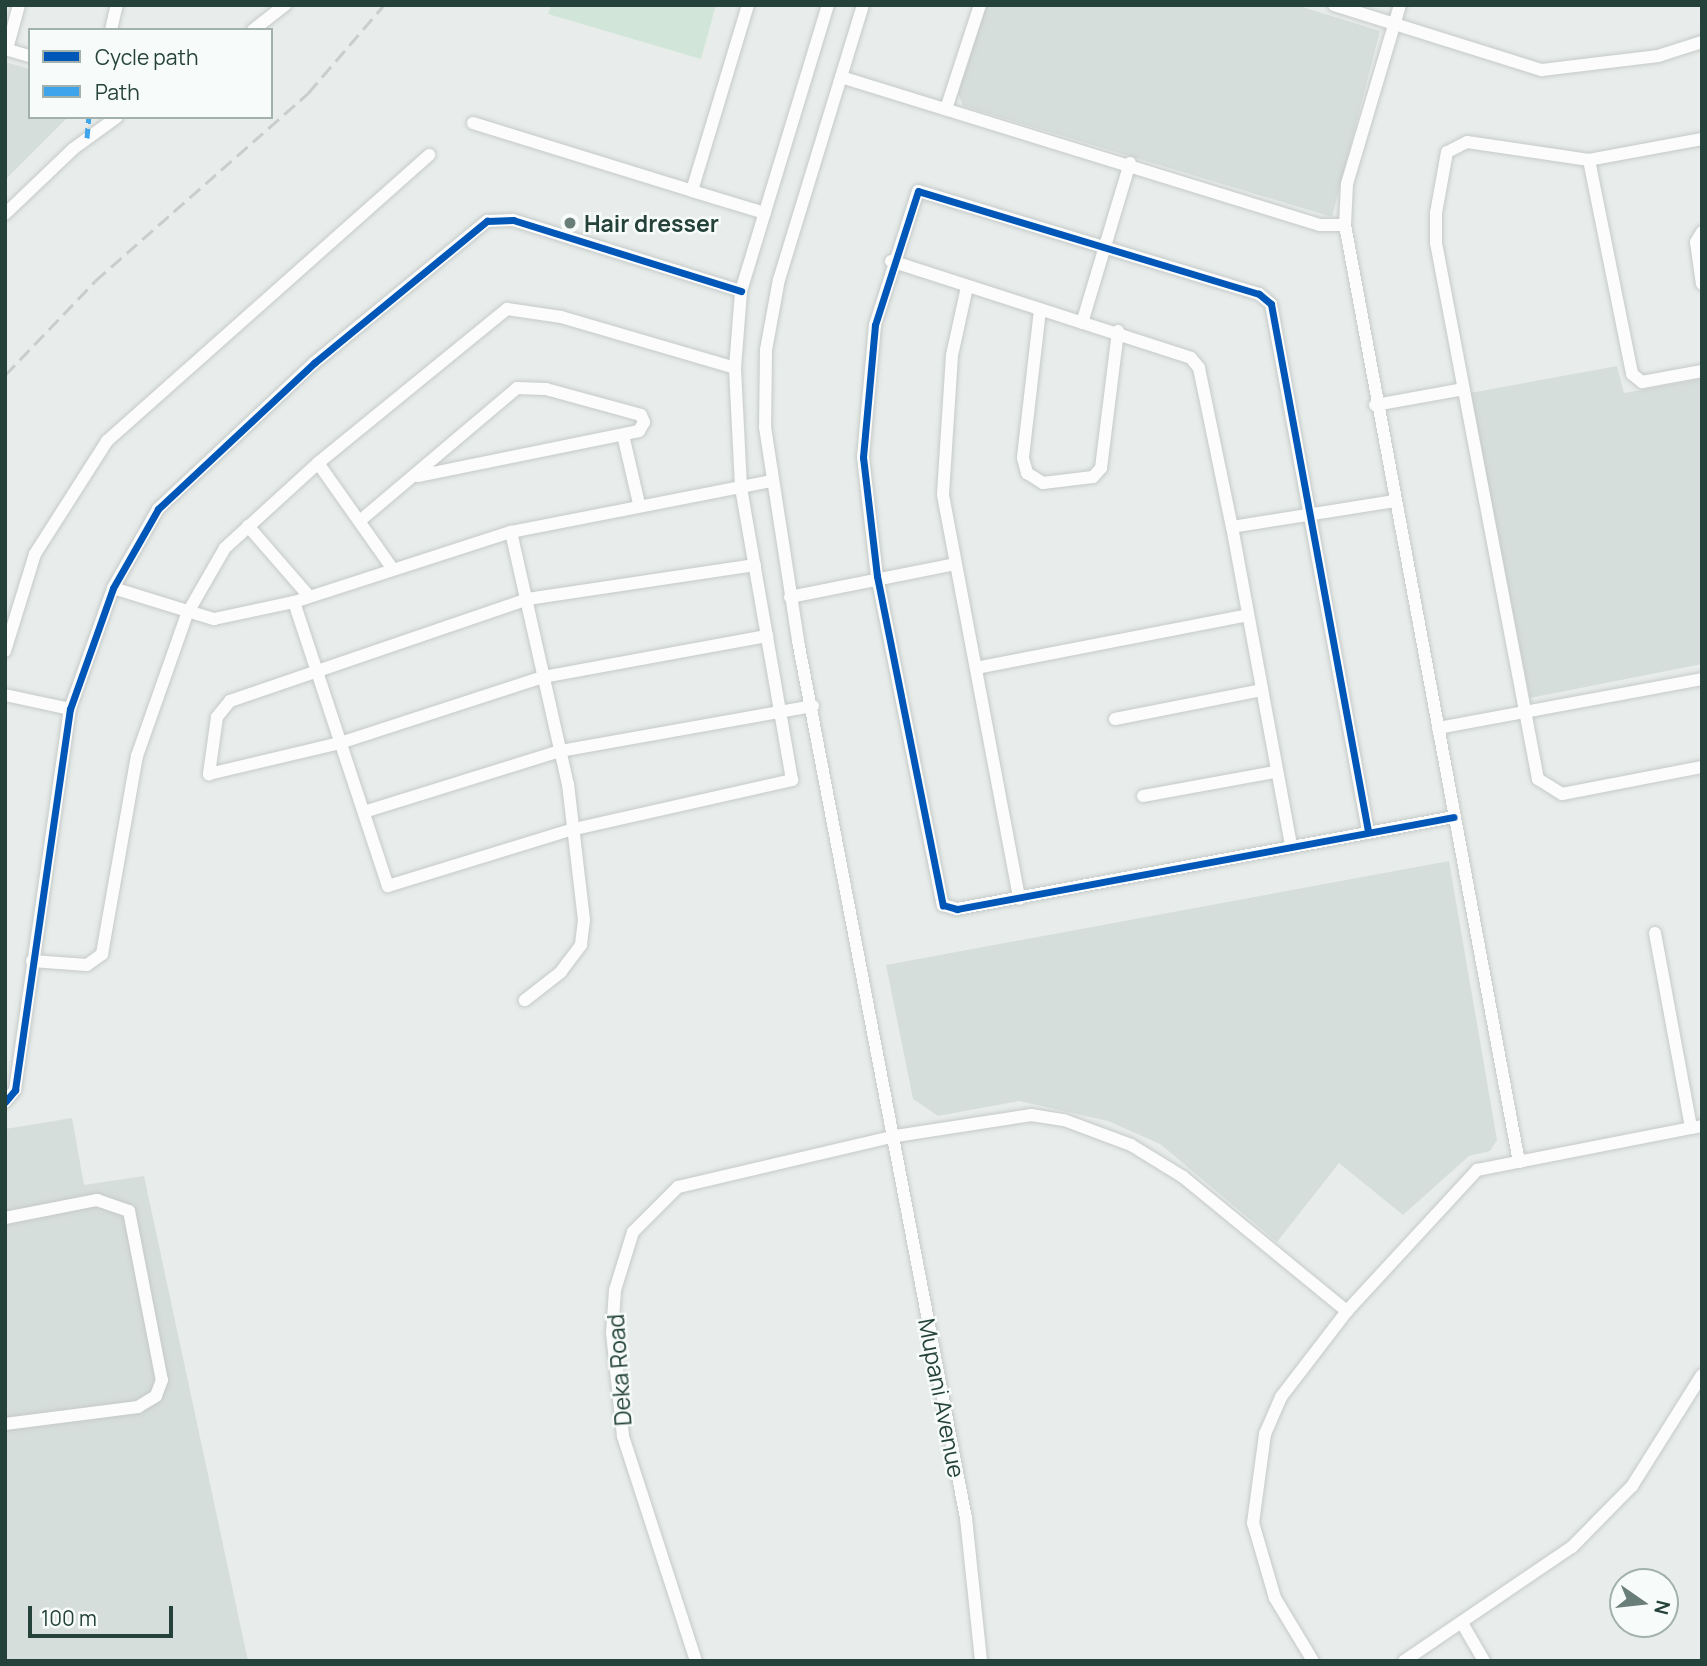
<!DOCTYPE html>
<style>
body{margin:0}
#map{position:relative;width:1707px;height:1666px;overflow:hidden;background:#e8edeb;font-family:Manrope,sans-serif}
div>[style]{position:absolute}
.built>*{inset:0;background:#d6dedb}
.green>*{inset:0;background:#d1e6d8}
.roads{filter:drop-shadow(0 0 2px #c5cac8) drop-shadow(0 0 2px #c5cac8)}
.minor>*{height:12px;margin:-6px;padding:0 6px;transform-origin:6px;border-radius:6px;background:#fcfcfc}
.rail>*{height:2.5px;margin-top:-1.25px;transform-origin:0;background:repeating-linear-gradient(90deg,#c9cdcc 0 14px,transparent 0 21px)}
.quiet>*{height:5px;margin-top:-2.5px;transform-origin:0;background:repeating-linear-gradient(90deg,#3ea4ec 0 10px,transparent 0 15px)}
.cycleway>*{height:7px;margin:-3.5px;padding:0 3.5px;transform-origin:3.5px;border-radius:3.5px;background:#0057b8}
.dots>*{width:19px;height:19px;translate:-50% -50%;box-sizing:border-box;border:4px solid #f7fbf9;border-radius:50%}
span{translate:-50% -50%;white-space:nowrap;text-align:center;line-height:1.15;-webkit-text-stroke:5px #f7fbf9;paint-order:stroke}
.poi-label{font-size:23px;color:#24423a;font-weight:700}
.left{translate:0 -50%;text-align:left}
.street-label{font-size:23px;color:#24423a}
.frame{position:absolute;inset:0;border:7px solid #24423a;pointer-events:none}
.legend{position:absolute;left:28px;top:28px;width:245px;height:91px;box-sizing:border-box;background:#f7fbf9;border:2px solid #a3b1ad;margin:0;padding:9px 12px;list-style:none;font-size:21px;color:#24423a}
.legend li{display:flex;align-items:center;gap:14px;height:35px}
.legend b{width:35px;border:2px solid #a3b1ad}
.north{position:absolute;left:1609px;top:1568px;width:70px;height:70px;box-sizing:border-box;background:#f7fbf9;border:2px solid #a3b1ad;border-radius:50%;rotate:104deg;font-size:19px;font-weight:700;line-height:28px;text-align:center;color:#24423a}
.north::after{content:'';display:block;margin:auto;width:24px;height:32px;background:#697e78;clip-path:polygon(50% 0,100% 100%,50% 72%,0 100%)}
.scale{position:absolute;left:28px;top:1606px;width:145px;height:32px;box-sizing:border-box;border:4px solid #24423a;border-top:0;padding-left:9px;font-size:21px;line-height:24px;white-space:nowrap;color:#24423a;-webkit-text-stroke:5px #f7fbf9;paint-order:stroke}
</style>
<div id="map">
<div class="built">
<div style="clip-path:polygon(985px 5px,1296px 5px,1380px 31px,1332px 217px,963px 106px,958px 93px)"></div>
<div style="clip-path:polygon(5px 62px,30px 69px,30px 117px,68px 117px,5px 180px)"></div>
<div style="clip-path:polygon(1617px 366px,1624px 393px,1702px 379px,1702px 664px,1530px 698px,1470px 393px)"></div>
<div style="clip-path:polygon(1449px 861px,1497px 1140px,1490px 1151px,1469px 1156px,1403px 1215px,1339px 1163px,1277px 1242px,1160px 1144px,1108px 1121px,1019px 1101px,938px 1116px,913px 1099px,886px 965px)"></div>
<div style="clip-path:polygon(72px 1118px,84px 1185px,144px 1176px,248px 1661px,5px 1661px,5px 1129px)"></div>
</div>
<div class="green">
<div style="clip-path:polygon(551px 5px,716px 5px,701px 59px,548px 14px)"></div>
</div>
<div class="roads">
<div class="minor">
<div style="left:748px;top:5px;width:194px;rotate:106.8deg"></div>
<div style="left:692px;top:191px;width:76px;rotate:16.8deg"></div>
<div style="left:863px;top:5px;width:287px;rotate:107deg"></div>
<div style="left:779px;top:279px;width:72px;rotate:100.4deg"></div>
<div style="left:766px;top:350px;width:77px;rotate:90.7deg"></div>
<div style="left:765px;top:427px;width:217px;rotate:81.2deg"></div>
<div style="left:798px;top:641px;width:893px;rotate:79.16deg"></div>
<div style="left:966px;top:1518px;width:144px;rotate:84deg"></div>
<div style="left:1334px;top:5px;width:218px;rotate:17.4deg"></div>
<div style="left:1542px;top:70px;width:117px;rotate:-6.9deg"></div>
<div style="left:1658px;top:56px;width:46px;rotate:-17.7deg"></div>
<div style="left:1400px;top:5px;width:187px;rotate:106.5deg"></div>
<div style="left:1347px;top:184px;width:41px;rotate:92.8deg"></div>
<div style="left:1345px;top:225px;width:953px;rotate:79.48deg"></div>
<div style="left:111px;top:30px;width:26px;rotate:-77deg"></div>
<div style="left:253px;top:30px;width:41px;rotate:-38deg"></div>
<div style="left:5px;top:49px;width:26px;rotate:16deg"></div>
<div style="left:7px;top:49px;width:46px;rotate:-74.7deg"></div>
<div style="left:841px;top:77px;width:501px;rotate:17.17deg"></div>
<div style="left:1320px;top:225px;width:25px"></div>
<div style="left:946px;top:109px;width:109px;rotate:-71.9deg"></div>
<div style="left:473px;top:123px;width:229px;rotate:17.2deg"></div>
<div style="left:1702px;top:139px;width:115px;rotate:169.5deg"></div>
<div style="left:1589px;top:160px;width:123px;rotate:-171.6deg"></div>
<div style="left:1467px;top:142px;width:22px;rotate:153deg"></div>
<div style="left:1447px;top:152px;width:62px;rotate:100.2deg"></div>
<div style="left:1436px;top:213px;width:30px;rotate:90deg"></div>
<div style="left:1436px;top:243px;width:546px;rotate:79.23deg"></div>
<div style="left:1538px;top:779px;width:28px;rotate:32deg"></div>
<div style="left:1562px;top:794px;width:143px;rotate:-10.9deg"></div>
<div style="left:1589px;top:160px;width:218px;rotate:78.6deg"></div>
<div style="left:1632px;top:374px;width:13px;rotate:39deg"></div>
<div style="left:1642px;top:382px;width:61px;rotate:-10.4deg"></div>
<div style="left:5px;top:214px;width:94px;rotate:-43.7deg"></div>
<div style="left:73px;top:149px;width:54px;rotate:-36deg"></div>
<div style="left:1702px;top:232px;width:12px;rotate:121deg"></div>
<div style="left:1696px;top:242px;width:42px;rotate:81.9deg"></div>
<div style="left:891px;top:261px;width:315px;rotate:17.9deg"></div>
<div style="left:1191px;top:358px;width:13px;rotate:51deg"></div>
<div style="left:1199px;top:368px;width:162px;rotate:78.3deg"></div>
<div style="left:967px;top:287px;width:70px;rotate:102.4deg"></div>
<div style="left:952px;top:355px;width:140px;rotate:93.7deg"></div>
<div style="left:943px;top:495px;width:411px;rotate:79.3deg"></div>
<div style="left:1040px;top:310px;width:149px;rotate:96.6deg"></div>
<div style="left:1023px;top:458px;width:16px;rotate:75deg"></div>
<div style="left:1027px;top:473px;width:19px;rotate:32deg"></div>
<div style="left:1043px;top:483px;width:50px;rotate:-6.8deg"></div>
<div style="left:1093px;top:477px;width:12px;rotate:-48deg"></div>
<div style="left:1101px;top:468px;width:138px;rotate:-82.9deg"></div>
<div style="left:1082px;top:323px;width:167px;rotate:-73.3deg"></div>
<div style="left:1375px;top:405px;width:90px;rotate:-10.2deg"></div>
<div style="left:623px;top:435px;width:71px;rotate:76.9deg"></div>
<div style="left:318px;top:463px;width:128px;rotate:54.8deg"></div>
<div style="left:362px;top:519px;width:203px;rotate:-40.2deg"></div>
<div style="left:517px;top:388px;width:29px;rotate:2deg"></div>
<div style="left:546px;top:389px;width:98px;rotate:15.3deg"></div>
<div style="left:641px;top:415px;width:8px;rotate:67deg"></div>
<div style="left:644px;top:422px;width:10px;rotate:119deg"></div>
<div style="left:639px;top:431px;width:226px;rotate:168.5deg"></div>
<div style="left:248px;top:526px;width:91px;rotate:49deg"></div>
<div style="left:511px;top:532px;width:258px;rotate:77.3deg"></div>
<div style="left:568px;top:784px;width:137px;rotate:83.3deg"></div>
<div style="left:584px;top:920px;width:25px;rotate:97deg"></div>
<div style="left:581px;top:945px;width:34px;rotate:127deg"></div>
<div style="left:561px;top:972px;width:46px;rotate:142.1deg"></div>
<div style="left:755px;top:565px;width:230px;rotate:171.5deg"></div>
<div style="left:528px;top:599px;width:315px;rotate:161.1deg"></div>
<div style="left:230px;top:701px;width:21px;rotate:129deg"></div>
<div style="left:217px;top:717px;width:58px;rotate:98deg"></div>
<div style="left:209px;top:774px;width:135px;rotate:-13.3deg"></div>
<div style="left:340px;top:743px;width:213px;rotate:-18deg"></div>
<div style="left:543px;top:677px;width:228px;rotate:-10.4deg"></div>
<div style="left:113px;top:588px;width:106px;rotate:17.1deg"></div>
<div style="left:214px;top:619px;width:82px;rotate:-12deg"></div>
<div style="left:294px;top:602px;width:228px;rotate:-17.9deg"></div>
<div style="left:511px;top:532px;width:264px;rotate:-11.1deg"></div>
<div style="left:790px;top:597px;width:168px;rotate:-11.3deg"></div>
<div style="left:294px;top:602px;width:299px;rotate:71.7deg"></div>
<div style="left:388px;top:886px;width:190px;rotate:-17.1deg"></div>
<div style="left:570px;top:830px;width:228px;rotate:-12.7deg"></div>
<div style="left:792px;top:780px;width:297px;rotate:-99.9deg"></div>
<div style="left:741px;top:487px;width:119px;rotate:-92.9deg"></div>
<div style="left:735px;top:368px;width:77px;rotate:-85.5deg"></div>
<div style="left:741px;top:291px;width:299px;rotate:-73.1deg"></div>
<div style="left:5px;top:651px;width:102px;rotate:-72.8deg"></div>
<div style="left:35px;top:554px;width:134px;rotate:-57.5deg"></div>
<div style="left:107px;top:441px;width:431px;rotate:-41.6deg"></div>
<div style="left:976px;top:668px;width:277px;rotate:-11deg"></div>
<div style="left:5px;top:695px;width:66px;rotate:12.2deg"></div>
<div style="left:1115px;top:719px;width:149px;rotate:-11.2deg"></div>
<div style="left:1438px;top:728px;width:269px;rotate:-10.5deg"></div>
<div style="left:1143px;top:796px;width:134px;rotate:-10.3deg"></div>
<div style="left:364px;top:812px;width:205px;rotate:-17.3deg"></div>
<div style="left:560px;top:751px;width:257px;rotate:-10.1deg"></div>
<div style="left:1368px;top:831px;width:536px;rotate:-100.43deg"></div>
<div style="left:1271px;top:304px;width:16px;rotate:-140deg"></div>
<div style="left:1259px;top:294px;width:356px;rotate:-163.2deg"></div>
<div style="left:918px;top:191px;width:141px;rotate:107.8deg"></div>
<div style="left:875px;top:325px;width:133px;rotate:95.2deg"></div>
<div style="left:863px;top:457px;width:120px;rotate:83.3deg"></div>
<div style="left:877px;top:576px;width:336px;rotate:78.7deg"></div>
<div style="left:943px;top:905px;width:15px;rotate:16deg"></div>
<div style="left:957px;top:909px;width:505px;rotate:-10.49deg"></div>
<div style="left:1291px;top:845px;width:323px;rotate:-100.5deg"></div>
<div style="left:1232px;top:527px;width:165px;rotate:-9.1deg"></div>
<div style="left:1655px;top:933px;width:198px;rotate:79.5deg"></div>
<div style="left:1691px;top:1128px;width:11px;rotate:-10deg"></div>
<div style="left:32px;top:961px;width:55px;rotate:4.2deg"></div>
<div style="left:87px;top:965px;width:19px;rotate:-36deg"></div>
<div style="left:102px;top:954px;width:201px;rotate:-80deg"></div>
<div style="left:137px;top:756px;width:151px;rotate:-70.6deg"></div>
<div style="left:187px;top:614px;width:76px;rotate:-60.1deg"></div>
<div style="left:225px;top:548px;width:126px;rotate:-42.4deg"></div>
<div style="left:318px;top:463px;width:244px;rotate:-39.2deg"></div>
<div style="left:507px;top:309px;width:55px;rotate:8.4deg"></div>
<div style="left:561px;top:317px;width:181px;rotate:16.3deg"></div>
<div style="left:5px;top:1102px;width:16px;rotate:-50deg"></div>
<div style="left:15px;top:1090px;width:385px;rotate:-81.8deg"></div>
<div style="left:70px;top:709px;width:128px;rotate:-70.4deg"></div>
<div style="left:113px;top:588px;width:91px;rotate:-60.3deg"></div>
<div style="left:158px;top:509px;width:214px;rotate:-43.1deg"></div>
<div style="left:314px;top:363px;width:224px;rotate:-39.4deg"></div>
<div style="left:487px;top:221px;width:26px;rotate:-2deg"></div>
<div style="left:513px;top:220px;width:239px;rotate:17.3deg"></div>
<div style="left:5px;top:1218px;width:94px;rotate:-11.1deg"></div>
<div style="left:97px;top:1200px;width:34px;rotate:19deg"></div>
<div style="left:129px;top:1211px;width:172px;rotate:79deg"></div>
<div style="left:162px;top:1380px;width:17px;rotate:111deg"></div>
<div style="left:156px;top:1396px;width:21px;rotate:149deg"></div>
<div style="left:138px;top:1407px;width:134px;rotate:172.7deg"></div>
<div style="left:1462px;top:1623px;width:44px;rotate:59.9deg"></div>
<div style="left:696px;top:1661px;width:237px;rotate:-108deg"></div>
<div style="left:623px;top:1436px;width:104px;rotate:-96.1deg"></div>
<div style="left:612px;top:1333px;width:43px;rotate:-86deg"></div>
<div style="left:615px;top:1290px;width:61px;rotate:-72.8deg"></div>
<div style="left:633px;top:1232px;width:64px;rotate:-45deg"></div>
<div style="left:678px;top:1187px;width:224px;rotate:-13.2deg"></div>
<div style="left:896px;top:1136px;width:137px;rotate:-8.8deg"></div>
<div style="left:1031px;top:1115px;width:33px;rotate:9deg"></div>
<div style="left:1064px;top:1120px;width:72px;rotate:20.5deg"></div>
<div style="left:1131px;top:1145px;width:61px;rotate:31.6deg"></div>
<div style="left:1183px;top:1177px;width:212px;rotate:39.3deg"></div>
<div style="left:1313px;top:1661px;width:74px;rotate:-121.1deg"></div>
<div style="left:1275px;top:1598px;width:78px;rotate:-106.3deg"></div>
<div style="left:1253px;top:1523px;width:90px;rotate:-82.3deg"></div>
<div style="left:1265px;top:1434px;width:40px;rotate:-66.6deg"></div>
<div style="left:1281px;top:1397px;width:108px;rotate:-52.5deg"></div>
<div style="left:1347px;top:1311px;width:192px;rotate:-47.3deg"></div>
<div style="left:1477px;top:1170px;width:218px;rotate:-11.1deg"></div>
<div style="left:1404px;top:1661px;width:203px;rotate:-34.2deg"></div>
<div style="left:1572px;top:1547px;width:86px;rotate:-45.5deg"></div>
<div style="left:1632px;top:1486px;width:131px;rotate:-57.8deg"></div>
</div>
</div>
<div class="rail">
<div style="left:5px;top:375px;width:130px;rotate:-46.2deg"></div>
<div style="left:95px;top:281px;width:284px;rotate:-41.4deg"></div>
<div style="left:308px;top:93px;width:116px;rotate:-49.2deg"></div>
</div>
<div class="quiet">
<div style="left:87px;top:138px;width:21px;rotate:-85deg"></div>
</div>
<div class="cycleway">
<div style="left:1368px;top:831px;width:536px;rotate:-100.43deg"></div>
<div style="left:1271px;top:304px;width:16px;rotate:-140deg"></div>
<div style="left:1259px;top:294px;width:356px;rotate:-163.2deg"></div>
<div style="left:918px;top:191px;width:141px;rotate:107.8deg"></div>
<div style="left:875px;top:325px;width:133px;rotate:95.2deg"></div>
<div style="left:863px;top:457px;width:120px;rotate:83.3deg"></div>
<div style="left:877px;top:576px;width:336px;rotate:78.7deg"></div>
<div style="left:943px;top:905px;width:15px;rotate:16deg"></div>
<div style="left:957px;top:909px;width:505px;rotate:-10.49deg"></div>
<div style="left:5px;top:1102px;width:16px;rotate:-50deg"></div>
<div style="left:15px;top:1090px;width:385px;rotate:-81.8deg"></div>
<div style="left:70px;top:709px;width:128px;rotate:-70.4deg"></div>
<div style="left:113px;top:588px;width:91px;rotate:-60.3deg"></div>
<div style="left:158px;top:509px;width:214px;rotate:-43.1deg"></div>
<div style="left:314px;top:363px;width:224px;rotate:-39.4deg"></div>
<div style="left:487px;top:221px;width:26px;rotate:-2deg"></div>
<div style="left:513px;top:220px;width:239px;rotate:17.3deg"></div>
</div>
<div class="dots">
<div style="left:570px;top:223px;background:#697e78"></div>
</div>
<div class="poi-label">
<span class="left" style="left:584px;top:223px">Hair dresser</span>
</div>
<div class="street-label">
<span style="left:619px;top:1370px;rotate:-94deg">Deka Road</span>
<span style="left:942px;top:1398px;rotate:79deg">Mupani Avenue</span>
</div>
<div class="frame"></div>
<ul class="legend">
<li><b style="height:9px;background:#0057b8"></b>Cycle path</li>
<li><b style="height:9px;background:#3ea4ec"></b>Path</li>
</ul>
<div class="north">N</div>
<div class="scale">100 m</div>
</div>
